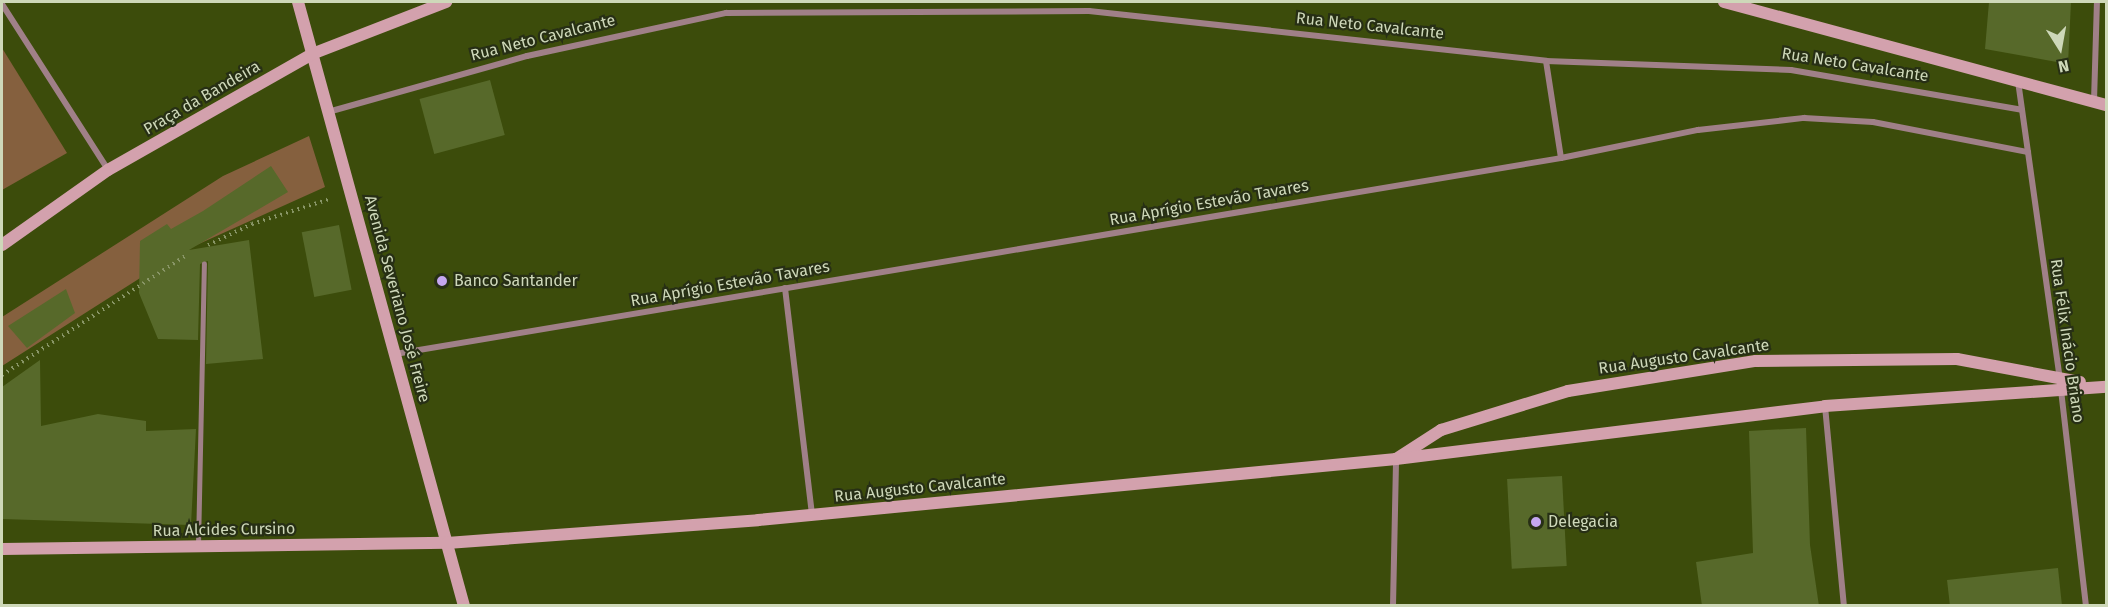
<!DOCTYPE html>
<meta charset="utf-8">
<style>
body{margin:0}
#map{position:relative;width:2108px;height:607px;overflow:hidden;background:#3c4c0b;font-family:"Fira Sans",sans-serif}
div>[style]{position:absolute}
.green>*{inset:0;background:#85603e}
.building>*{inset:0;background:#57692a;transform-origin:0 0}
.path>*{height:4px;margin-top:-2px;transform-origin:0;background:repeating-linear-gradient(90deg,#899667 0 1.5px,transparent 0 6px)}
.lane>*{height:4.5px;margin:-2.25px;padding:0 2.25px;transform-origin:2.25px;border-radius:2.25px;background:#a08088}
.street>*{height:6px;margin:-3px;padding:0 3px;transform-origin:3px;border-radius:3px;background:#a08088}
.secondary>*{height:12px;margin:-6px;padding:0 6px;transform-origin:6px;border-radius:6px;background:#d3a1ad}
.dots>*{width:16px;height:16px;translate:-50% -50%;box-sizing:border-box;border:3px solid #272f15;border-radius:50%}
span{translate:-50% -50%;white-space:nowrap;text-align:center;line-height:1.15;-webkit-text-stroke:4.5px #272f15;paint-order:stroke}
.street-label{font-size:16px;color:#ced8b9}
.poi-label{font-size:16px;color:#ced8b9}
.left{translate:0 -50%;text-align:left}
.frame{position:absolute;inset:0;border:3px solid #ced8b9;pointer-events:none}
.north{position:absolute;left:2030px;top:18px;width:60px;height:60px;-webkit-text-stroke:4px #272f15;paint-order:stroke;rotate:169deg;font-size:16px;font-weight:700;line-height:24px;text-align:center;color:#ced8b9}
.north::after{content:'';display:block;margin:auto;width:21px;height:27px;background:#ced8b9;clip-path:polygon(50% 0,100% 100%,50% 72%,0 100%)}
</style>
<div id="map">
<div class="green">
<div style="clip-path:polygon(2px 48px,67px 153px,2px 190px)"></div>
<div style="clip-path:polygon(309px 136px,325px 187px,181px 252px,2px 366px,2px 317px,223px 176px)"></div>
</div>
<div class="building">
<div style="clip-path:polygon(1989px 2px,2071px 2px,2068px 64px,1985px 49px)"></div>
<div style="left:490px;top:80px;width:57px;height:73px;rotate:75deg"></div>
<div style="clip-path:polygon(271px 166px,288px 192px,189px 250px,249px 240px,263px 359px,206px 364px,208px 261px,200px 264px,198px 340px,158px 339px,139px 293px,140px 241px,167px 224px,171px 229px,203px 211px)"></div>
<div style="left:339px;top:225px;width:66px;height:38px;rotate:79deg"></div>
<div style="clip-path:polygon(66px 289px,75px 313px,27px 348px,8px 326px)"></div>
<div style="clip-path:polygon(40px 360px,41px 426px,98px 414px,146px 421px,146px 431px,196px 429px,191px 525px,2px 519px,2px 387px)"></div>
<div style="clip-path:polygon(1806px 428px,1810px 545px,1819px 606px,1702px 606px,1696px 562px,1753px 553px,1749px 431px)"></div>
<div style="left:1562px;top:476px;width:90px;height:55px;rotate:87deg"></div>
<div style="clip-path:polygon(2058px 568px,2062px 606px,1950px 606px,1947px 580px)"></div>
</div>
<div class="path">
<div style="left:208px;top:245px;width:49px;rotate:-25.5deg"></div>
<div style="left:252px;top:224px;width:82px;rotate:-17.8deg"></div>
<div style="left:2px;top:375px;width:221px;rotate:-33deg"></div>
</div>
<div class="lane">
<div style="left:198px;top:546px;width:282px;rotate:-88.8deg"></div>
</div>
<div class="street">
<div style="left:2px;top:4px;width:197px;rotate:57.4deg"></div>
<div style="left:1546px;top:61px;width:98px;rotate:81.2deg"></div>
<div style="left:2018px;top:81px;width:302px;rotate:82deg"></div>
<div style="left:2094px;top:101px;width:99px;rotate:-88.3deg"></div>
<div style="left:328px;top:112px;width:207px;rotate:-15.7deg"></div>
<div style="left:527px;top:56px;width:204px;rotate:-12.2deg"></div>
<div style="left:726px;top:13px;width:363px;rotate:-0.3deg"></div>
<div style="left:1089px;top:11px;width:460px;rotate:6.2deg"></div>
<div style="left:1546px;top:61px;width:245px;rotate:2.1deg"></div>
<div style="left:1791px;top:70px;width:234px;rotate:9.8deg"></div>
<div style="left:785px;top:288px;width:229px;rotate:83.2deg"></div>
<div style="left:395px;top:354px;width:1182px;rotate:-9.54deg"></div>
<div style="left:1561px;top:158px;width:140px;rotate:-11.6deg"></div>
<div style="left:1698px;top:130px;width:107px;rotate:-6.5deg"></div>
<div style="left:1804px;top:118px;width:69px;rotate:3.3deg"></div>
<div style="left:1873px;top:122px;width:158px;rotate:11deg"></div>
<div style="left:2061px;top:390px;width:217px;rotate:83.4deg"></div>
<div style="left:1825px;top:406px;width:201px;rotate:84.6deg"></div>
<div style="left:1393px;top:606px;width:147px;rotate:-88.8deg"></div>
</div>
<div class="secondary">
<div style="left:298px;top:2px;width:626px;rotate:74.63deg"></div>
<div style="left:1724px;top:2px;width:396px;rotate:15.1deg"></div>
<div style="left:2px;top:245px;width:130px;rotate:-35.3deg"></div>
<div style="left:108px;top:170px;width:235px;rotate:-29.6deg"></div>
<div style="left:312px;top:54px;width:144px;rotate:-21.2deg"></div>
<div style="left:1396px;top:459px;width:54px;rotate:-32.8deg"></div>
<div style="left:1441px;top:430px;width:133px;rotate:-17.1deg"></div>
<div style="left:1568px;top:391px;width:190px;rotate:-9.1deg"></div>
<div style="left:1756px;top:361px;width:201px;rotate:-0.6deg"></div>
<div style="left:1957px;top:359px;width:125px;rotate:10.6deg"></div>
<div style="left:2px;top:549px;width:445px;rotate:-0.8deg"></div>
<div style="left:447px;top:543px;width:312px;rotate:-4.2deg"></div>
<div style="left:758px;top:520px;width:641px;rotate:-5.46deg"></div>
<div style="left:1396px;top:459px;width:432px;rotate:-7deg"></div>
<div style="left:1825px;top:406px;width:282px;rotate:-3.9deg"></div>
</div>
<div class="dots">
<div style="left:442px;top:281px;background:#c5a7f1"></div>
<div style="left:1536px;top:522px;background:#c5a7f1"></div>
</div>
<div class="street-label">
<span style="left:1370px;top:26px;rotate:6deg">Rua Neto Cavalcante</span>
<span style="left:543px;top:38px;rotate:-14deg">Rua Neto Cavalcante</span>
<span style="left:1855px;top:65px;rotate:9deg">Rua Neto Cavalcante</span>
<span style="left:202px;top:98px;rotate:-30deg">Praça da Bandeira</span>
<span style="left:1209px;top:203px;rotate:-10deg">Rua Aprígio Estevão Tavares</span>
<span style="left:730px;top:284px;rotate:-10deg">Rua Aprígio Estevão Tavares</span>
<span style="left:397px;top:299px;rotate:75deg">Avenida Severiano José Freire</span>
<span style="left:2067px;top:341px;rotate:82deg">Rua Félix Inácio Briano</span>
<span style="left:1684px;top:357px;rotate:-8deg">Rua Augusto Cavalcante</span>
<span style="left:920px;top:488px;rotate:-6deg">Rua Augusto Cavalcante</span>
<span style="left:224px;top:530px;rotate:-1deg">Rua Alcides Cursino</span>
</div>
<div class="poi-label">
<span class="left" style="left:454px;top:281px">Banco Santander</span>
<span class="left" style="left:1548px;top:522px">Delegacia</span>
</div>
<div class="frame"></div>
<div class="north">N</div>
</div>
